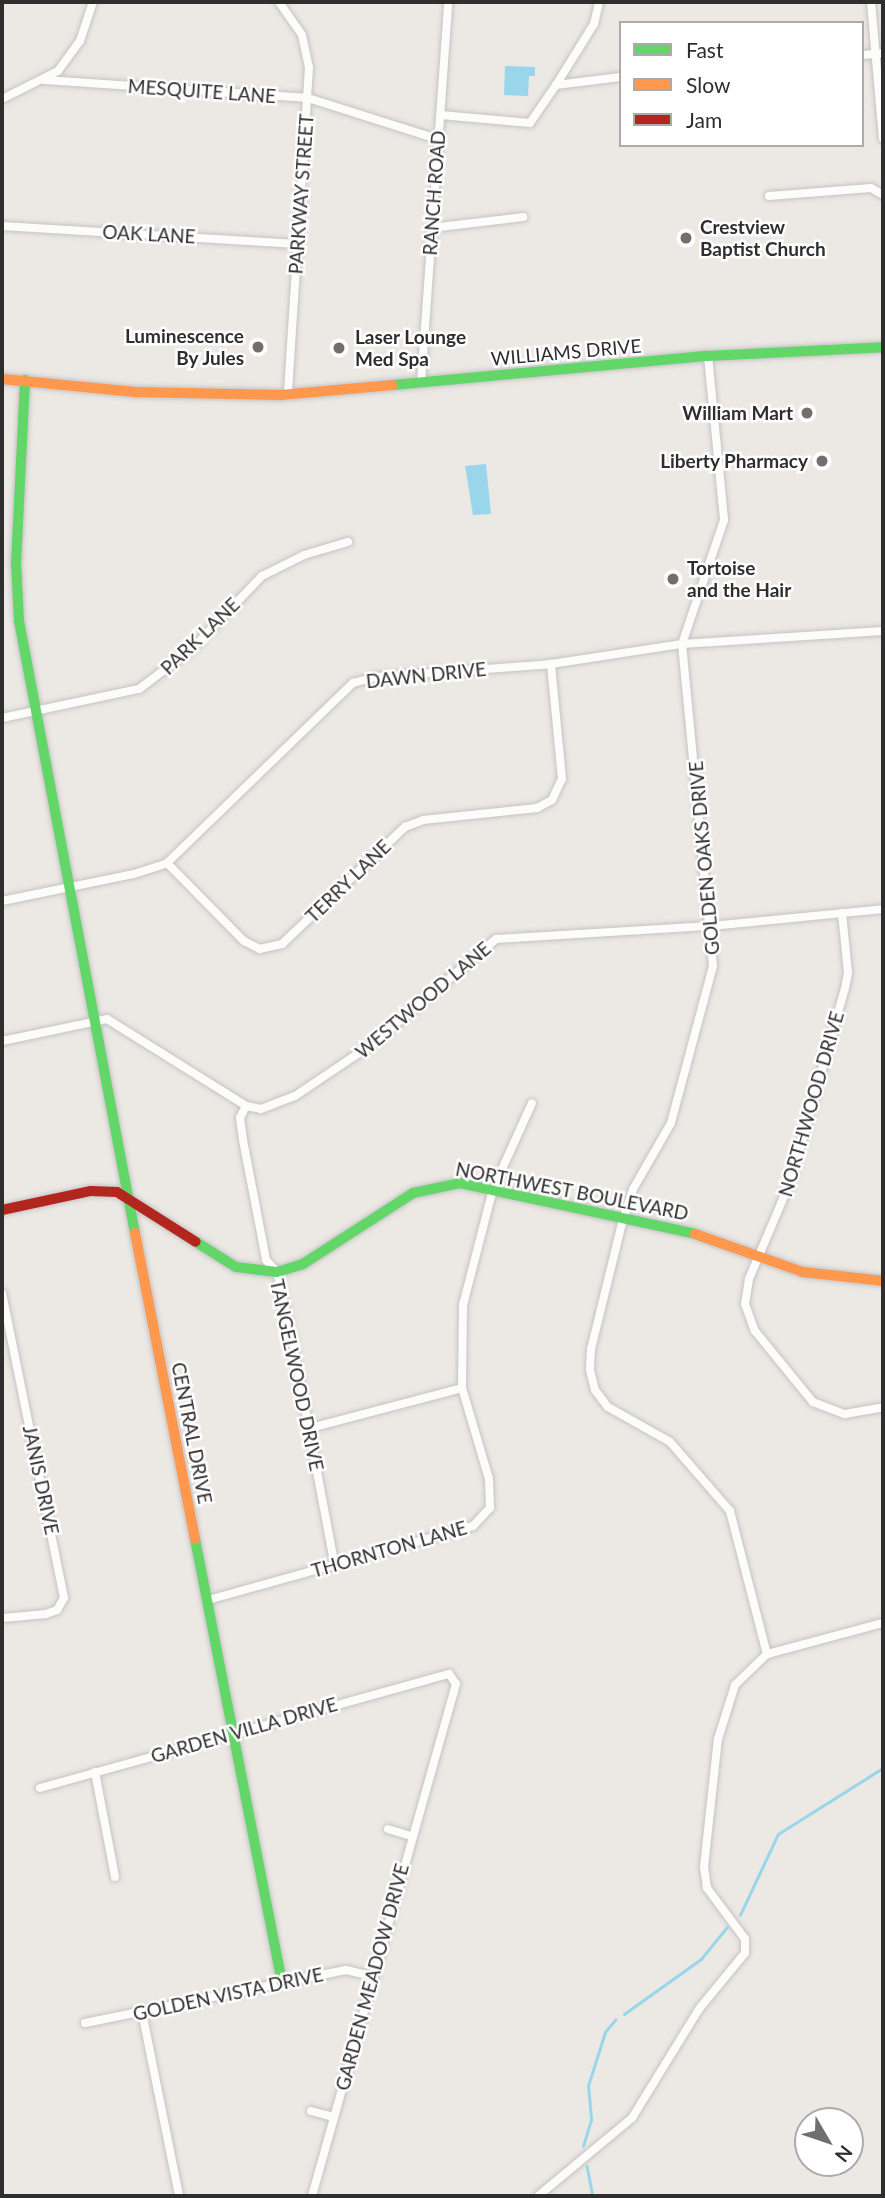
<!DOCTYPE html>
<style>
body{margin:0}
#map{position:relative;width:885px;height:2198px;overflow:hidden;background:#ece8e4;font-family:Lato,sans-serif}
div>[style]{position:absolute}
.water>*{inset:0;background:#99d6ec}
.stream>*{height:2.5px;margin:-1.25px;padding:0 1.25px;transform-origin:1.25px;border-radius:1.25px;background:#99d6ec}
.roads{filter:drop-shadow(0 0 2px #c5c4c5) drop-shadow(0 0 2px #c5c4c5)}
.street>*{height:8px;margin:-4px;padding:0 4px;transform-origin:4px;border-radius:4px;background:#fcfcfb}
.fast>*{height:10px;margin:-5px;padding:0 5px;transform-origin:5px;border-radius:5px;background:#63d668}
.slow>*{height:10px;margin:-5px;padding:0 5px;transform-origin:5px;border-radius:5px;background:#ff974d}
.jam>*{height:10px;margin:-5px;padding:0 5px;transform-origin:5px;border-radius:5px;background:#b3261e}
.dots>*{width:19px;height:19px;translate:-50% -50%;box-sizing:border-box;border:4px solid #fff;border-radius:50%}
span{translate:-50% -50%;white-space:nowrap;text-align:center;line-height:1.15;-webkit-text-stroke:5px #fff;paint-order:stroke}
.street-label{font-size:19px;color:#2e2e2e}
.poi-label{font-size:19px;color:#2e2e2e;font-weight:700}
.left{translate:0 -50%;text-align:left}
.right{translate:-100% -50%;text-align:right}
.frame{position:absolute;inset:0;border:4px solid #2e2e2e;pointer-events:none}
.legend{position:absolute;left:619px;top:21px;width:245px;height:126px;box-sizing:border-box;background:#fff;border:2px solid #ababab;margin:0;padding:9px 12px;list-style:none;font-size:21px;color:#2e2e2e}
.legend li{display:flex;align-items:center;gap:14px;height:35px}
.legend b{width:35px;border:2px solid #ababab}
.north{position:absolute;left:794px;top:2107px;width:70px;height:70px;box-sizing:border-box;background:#fff;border:2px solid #ababab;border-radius:50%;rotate:129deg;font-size:19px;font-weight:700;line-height:28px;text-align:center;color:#2e2e2e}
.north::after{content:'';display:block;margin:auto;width:24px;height:32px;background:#706f6e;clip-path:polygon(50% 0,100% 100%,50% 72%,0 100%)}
</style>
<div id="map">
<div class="water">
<div style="clip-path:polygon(505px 66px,535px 67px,535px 76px,529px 76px,528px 96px,504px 95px)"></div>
<div style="clip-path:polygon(486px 464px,491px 514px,473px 515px,465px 466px)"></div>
</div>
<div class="stream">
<div style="left:740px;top:1915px;width:89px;rotate:-64.9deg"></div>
<div style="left:778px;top:1834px;width:124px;rotate:-32.2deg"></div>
<div style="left:624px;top:2014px;width:95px;rotate:-35.5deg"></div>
<div style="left:701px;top:1959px;width:41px;rotate:-50.9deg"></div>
<div style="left:583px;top:2146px;width:28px;rotate:-73deg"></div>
<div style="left:591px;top:2119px;width:33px;rotate:-95deg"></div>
<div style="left:588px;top:2086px;width:57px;rotate:-72.5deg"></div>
<div style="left:605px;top:2032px;width:16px;rotate:-50deg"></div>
<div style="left:587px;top:2166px;width:31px;rotate:79deg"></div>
</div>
<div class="roads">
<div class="street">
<div style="left:279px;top:2px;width:40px;rotate:55.1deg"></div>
<div style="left:302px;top:35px;width:33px;rotate:78deg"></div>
<div style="left:309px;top:67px;width:329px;rotate:93.7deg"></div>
<div style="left:871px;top:2px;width:137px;rotate:85deg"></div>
<div style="left:862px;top:55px;width:21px;rotate:-5deg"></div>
<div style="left:45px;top:80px;width:264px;rotate:3.9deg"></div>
<div style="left:308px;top:98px;width:135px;rotate:17.6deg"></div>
<div style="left:556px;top:85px;width:72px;rotate:-58.1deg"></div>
<div style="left:594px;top:24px;width:23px;rotate:-77deg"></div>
<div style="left:2px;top:99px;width:63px;rotate:-26.6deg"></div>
<div style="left:58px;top:71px;width:37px;rotate:-54deg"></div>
<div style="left:80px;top:41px;width:41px;rotate:-71.6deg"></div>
<div style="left:441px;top:115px;width:89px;rotate:5.1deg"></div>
<div style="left:530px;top:123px;width:46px;rotate:-55.6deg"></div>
<div style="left:556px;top:85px;width:65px;rotate:-7deg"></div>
<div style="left:769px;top:196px;width:102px;rotate:-4.5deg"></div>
<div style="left:871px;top:188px;width:14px;rotate:30deg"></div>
<div style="left:2px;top:226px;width:296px;rotate:3.5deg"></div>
<div style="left:431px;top:228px;width:93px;rotate:-6.8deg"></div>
<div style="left:708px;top:356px;width:165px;rotate:84.4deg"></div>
<div style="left:724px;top:520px;width:131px;rotate:108.7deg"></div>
<div style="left:682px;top:644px;width:323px;rotate:84.5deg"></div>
<div style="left:713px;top:966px;width:163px;rotate:105deg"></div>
<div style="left:671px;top:1123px;width:76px;rotate:119.9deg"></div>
<div style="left:633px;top:1189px;width:32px;rotate:108deg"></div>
<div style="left:623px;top:1219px;width:134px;rotate:103.8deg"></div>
<div style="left:591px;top:1349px;width:21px;rotate:93deg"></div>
<div style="left:590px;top:1370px;width:21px;rotate:76deg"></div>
<div style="left:595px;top:1390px;width:21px;rotate:53deg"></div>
<div style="left:608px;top:1407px;width:71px;rotate:29.4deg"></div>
<div style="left:670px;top:1442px;width:91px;rotate:49deg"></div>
<div style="left:730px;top:1511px;width:148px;rotate:75.5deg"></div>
<div style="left:421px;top:383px;width:382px;rotate:-85.9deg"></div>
<div style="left:2px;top:718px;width:140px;rotate:-12deg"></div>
<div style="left:139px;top:689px;width:66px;rotate:-37deg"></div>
<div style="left:192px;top:649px;width:101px;rotate:-46.2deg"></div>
<div style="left:262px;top:576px;width:47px;rotate:-26.6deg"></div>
<div style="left:304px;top:555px;width:46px;rotate:-16.5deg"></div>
<div style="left:167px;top:863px;width:110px;rotate:45.4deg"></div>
<div style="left:244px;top:941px;width:18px;rotate:27deg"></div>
<div style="left:260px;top:949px;width:23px;rotate:-13deg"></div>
<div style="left:282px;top:944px;width:170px;rotate:-43.6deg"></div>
<div style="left:405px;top:827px;width:19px;rotate:-21deg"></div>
<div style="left:423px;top:820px;width:115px;rotate:-6deg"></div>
<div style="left:537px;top:808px;width:17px;rotate:-28deg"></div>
<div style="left:552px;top:800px;width:23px;rotate:-65deg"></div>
<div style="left:562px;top:779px;width:116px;rotate:-95.5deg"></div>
<div style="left:2px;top:901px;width:135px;rotate:-11.6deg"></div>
<div style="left:134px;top:874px;width:35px;rotate:-18deg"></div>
<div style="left:167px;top:863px;width:259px;rotate:-44.1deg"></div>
<div style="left:353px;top:683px;width:24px;rotate:-15deg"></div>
<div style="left:376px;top:677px;width:175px;rotate:-4.2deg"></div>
<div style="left:551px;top:664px;width:133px;rotate:-8.7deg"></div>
<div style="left:682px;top:644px;width:201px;rotate:-3.7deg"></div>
<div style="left:842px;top:913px;width:60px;rotate:84.3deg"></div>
<div style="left:848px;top:973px;width:15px;rotate:101deg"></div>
<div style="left:845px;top:988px;width:199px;rotate:105.7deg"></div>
<div style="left:791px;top:1180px;width:108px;rotate:113deg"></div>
<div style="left:749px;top:1279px;width:25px;rotate:99deg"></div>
<div style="left:745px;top:1304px;width:29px;rotate:70deg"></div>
<div style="left:755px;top:1331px;width:92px;rotate:50.8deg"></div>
<div style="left:813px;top:1402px;width:34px;rotate:21deg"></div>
<div style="left:845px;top:1414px;width:39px;rotate:-10deg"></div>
<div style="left:2px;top:1041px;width:107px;rotate:-11.8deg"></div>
<div style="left:107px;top:1019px;width:164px;rotate:32deg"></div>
<div style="left:246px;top:1106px;width:15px;rotate:11deg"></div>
<div style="left:261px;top:1109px;width:36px;rotate:-21deg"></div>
<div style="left:295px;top:1096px;width:92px;rotate:-33.9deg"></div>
<div style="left:371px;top:1045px;width:164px;rotate:-40.3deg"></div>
<div style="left:496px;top:939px;width:215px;rotate:-3.5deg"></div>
<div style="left:711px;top:926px;width:173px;rotate:-5.6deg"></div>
<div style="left:246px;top:1106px;width:13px;rotate:117deg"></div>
<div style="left:240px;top:1118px;width:22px;rotate:82deg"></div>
<div style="left:243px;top:1140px;width:122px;rotate:79.1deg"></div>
<div style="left:266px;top:1260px;width:16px;rotate:47deg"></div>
<div style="left:277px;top:1272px;width:64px;rotate:77.3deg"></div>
<div style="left:291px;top:1334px;width:236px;rotate:79.3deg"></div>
<div style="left:2px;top:1293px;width:311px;rotate:78.5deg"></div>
<div style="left:64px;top:1598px;width:14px;rotate:120deg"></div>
<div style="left:57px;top:1610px;width:12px;rotate:160deg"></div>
<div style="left:46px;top:1614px;width:44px;rotate:174.8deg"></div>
<div style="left:310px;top:1428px;width:157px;rotate:-14.7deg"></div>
<div style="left:208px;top:1600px;width:275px;rotate:-15.6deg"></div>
<div style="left:473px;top:1526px;width:25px;rotate:-47deg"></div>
<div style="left:490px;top:1508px;width:29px;rotate:-92deg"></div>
<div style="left:489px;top:1479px;width:95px;rotate:-106.5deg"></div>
<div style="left:462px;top:1388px;width:83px;rotate:-89.3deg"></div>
<div style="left:463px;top:1305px;width:120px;rotate:-75.5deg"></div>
<div style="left:493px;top:1189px;width:94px;rotate:-65.6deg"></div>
<div style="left:95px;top:1772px;width:107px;rotate:79.2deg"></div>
<div style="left:40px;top:1788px;width:405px;rotate:-15.6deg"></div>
<div style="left:430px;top:1679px;width:20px;rotate:-15deg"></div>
<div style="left:449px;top:1674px;width:12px;rotate:55deg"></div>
<div style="left:456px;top:1684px;width:532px;rotate:105.71deg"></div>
<div style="left:388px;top:1829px;width:24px;rotate:17deg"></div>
<div style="left:142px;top:2012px;width:188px;rotate:78.6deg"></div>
<div style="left:85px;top:2023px;width:266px;rotate:-11.5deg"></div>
<div style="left:346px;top:1970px;width:27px;rotate:13deg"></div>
<div style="left:311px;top:2111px;width:23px;rotate:15deg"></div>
<div style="left:538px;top:2196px;width:122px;rotate:-39.7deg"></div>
<div style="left:632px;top:2118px;width:128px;rotate:-58.4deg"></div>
<div style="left:699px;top:2009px;width:72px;rotate:-50.6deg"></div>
<div style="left:745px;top:1953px;width:14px;rotate:-90deg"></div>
<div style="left:745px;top:1939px;width:64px;rotate:-126.7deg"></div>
<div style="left:707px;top:1888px;width:21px;rotate:-98deg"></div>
<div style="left:704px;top:1867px;width:129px;rotate:-83.8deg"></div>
<div style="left:718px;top:1739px;width:57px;rotate:-72.5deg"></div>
<div style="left:735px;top:1685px;width:45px;rotate:-44.1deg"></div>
<div style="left:767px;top:1654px;width:120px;rotate:-15deg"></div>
</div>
<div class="fast">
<div style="left:25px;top:380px;width:183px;rotate:92.8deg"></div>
<div style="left:16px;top:563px;width:58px;rotate:87deg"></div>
<div style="left:19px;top:621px;width:623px;rotate:79.27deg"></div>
<div style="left:393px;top:385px;width:316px;rotate:-5.3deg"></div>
<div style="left:708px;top:356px;width:175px;rotate:-2.9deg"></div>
<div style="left:196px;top:1242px;width:47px;rotate:32deg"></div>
<div style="left:236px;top:1267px;width:41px;rotate:7deg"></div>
<div style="left:277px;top:1272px;width:27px;rotate:-17deg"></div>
<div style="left:303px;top:1264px;width:131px;rotate:-32.8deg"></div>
<div style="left:413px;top:1193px;width:48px;rotate:-12deg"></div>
<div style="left:460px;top:1183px;width:240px;rotate:12.2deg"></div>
<div style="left:195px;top:1539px;width:453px;rotate:78.9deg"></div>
</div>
<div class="slow">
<div style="left:2px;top:379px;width:134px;rotate:5.6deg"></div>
<div style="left:135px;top:392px;width:146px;rotate:1.2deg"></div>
<div style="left:281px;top:395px;width:112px;rotate:-5.1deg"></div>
<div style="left:135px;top:1233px;width:312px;rotate:78.9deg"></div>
<div style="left:695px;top:1234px;width:114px;rotate:19.4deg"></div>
<div style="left:803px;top:1272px;width:81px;rotate:6.4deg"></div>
</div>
<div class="jam">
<div style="left:2px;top:1210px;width:91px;rotate:-12.1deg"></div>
<div style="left:91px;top:1191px;width:26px;rotate:2deg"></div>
<div style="left:117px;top:1192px;width:93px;rotate:32.3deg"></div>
</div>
</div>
<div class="dots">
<div style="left:686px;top:238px;background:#706f6e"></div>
<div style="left:258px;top:347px;background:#706f6e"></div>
<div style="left:339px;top:348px;background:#706f6e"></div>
<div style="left:807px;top:413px;background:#706f6e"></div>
<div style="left:822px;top:461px;background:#706f6e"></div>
<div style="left:673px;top:579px;background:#706f6e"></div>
</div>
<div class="street-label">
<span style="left:202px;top:91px;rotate:4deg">MESQUITE LANE</span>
<span style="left:434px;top:193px;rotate:-86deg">RANCH ROAD</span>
<span style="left:301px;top:194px;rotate:-86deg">PARKWAY STREET</span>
<span style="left:149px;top:234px;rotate:3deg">OAK LANE</span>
<span style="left:566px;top:352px;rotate:-5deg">WILLIAMS DRIVE</span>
<span style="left:200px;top:636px;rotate:-44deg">PARK LANE</span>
<span style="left:426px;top:675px;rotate:-6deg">DAWN DRIVE</span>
<span style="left:704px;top:858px;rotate:-95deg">GOLDEN OAKS DRIVE</span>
<span style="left:348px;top:881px;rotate:-44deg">TERRY LANE</span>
<span style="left:423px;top:1000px;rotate:-40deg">WESTWOOD LANE</span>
<span style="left:811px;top:1104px;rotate:-74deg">NORTHWOOD DRIVE</span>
<span style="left:572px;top:1191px;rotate:11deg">NORTHWEST BOULEVARD</span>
<span style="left:297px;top:1375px;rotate:78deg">TANGELWOOD DRIVE</span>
<span style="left:192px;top:1433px;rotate:79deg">CENTRAL DRIVE</span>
<span style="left:41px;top:1480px;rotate:78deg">JANIS DRIVE</span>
<span style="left:389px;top:1549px;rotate:-16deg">THORNTON LANE</span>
<span style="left:244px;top:1730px;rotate:-16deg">GARDEN VILLA DRIVE</span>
<span style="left:372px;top:1977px;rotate:-75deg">GARDEN MEADOW DRIVE</span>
<span style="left:228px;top:1994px;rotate:-12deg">GOLDEN VISTA DRIVE</span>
</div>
<div class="poi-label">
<span class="left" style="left:700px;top:238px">Crestview<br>Baptist Church</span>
<span class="right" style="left:244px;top:347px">Luminescence<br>By Jules</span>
<span class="left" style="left:355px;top:348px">Laser Lounge<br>Med Spa</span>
<span class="right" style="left:793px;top:413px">William Mart</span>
<span class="right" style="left:808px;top:461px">Liberty Pharmacy</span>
<span class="left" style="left:687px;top:579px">Tortoise<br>and the Hair</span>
</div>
<div class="frame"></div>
<ul class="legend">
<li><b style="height:9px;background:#63d668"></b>Fast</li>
<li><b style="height:9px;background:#ff974d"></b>Slow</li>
<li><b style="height:9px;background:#b3261e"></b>Jam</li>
</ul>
<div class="north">N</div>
</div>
